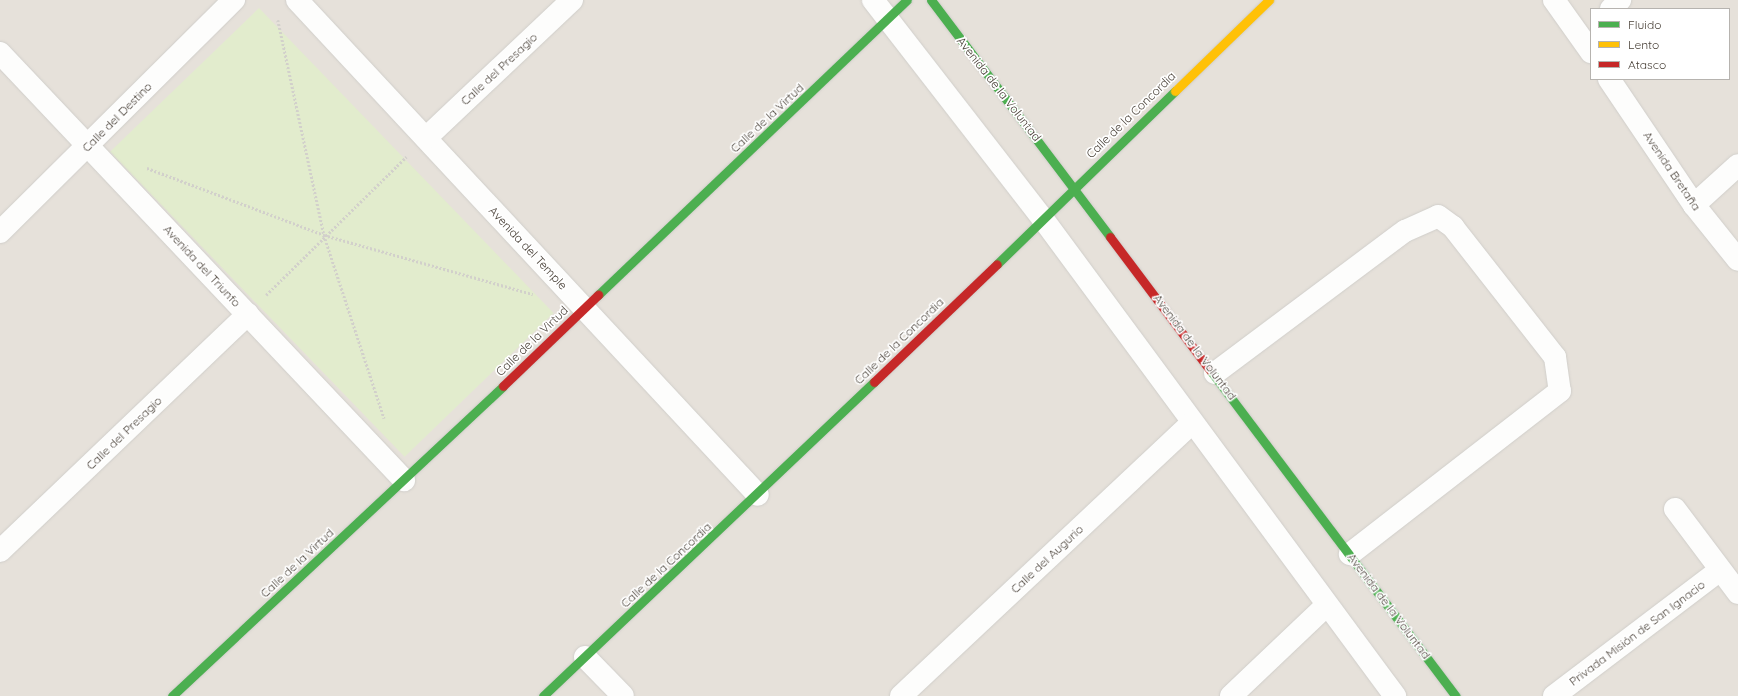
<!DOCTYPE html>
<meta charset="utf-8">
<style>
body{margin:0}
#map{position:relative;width:1738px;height:696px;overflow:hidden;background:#f2f0ed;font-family:Quicksand,sans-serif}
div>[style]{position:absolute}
.residential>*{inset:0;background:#e6e1da}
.green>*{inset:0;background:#e2eccd;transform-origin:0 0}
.path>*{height:2.5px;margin-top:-1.25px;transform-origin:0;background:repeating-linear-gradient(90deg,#d2d0cb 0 2px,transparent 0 4px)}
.roads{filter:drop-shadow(0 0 1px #d0ceca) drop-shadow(0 0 1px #d0ceca)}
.street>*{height:22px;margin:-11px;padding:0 11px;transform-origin:11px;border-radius:11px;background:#fdfdfc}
.fast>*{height:9px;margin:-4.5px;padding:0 4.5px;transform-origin:4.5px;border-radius:4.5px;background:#4caf50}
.slow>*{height:9px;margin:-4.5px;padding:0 4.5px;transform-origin:4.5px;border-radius:4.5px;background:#ffc107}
.jam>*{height:9px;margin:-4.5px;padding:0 4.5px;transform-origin:4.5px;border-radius:4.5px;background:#c62828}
span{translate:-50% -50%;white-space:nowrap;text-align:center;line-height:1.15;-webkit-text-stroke:3.5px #fff;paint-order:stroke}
.street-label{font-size:12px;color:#494138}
.legend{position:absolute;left:1590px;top:8px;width:140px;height:72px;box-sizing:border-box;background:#fff;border:1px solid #b6b3af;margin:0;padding:5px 7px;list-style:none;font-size:12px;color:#494138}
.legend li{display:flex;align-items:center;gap:8px;height:20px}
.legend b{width:20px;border:1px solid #b6b3af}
</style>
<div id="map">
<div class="residential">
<div style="clip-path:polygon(evenodd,0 0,1738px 0,1738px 696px,0 696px,0 0,1591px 9px,1729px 9px,1729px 79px,1591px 79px,1591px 9px)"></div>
</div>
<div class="green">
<div style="left:259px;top:8px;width:424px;height:207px;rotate:46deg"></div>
</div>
<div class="path">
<div style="left:278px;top:20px;width:220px;rotate:77.9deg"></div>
<div style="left:324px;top:235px;width:193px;rotate:71.8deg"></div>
<div style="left:147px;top:168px;width:189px;rotate:20.7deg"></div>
<div style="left:324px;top:235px;width:217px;rotate:15.8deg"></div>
<div style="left:266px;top:295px;width:197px;rotate:-44.6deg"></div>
</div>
<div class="roads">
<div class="street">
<div style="left:297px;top:0;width:676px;rotate:47.04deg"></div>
<div style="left:873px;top:0;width:277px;rotate:52.2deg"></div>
<div style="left:1043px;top:219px;width:593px;rotate:53.57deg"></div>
<div style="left:1554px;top:0;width:64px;rotate:54.6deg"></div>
<div style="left:1611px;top:9px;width:13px;rotate:-45deg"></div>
<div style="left:0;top:53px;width:588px;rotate:46.59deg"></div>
<div style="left:1609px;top:79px;width:152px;rotate:56deg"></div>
<div style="left:1694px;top:205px;width:70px;rotate:51.3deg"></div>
<div style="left:426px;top:138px;width:201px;rotate:-43.4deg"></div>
<div style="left:1694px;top:205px;width:59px;rotate:-42.3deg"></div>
<div style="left:0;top:232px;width:330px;rotate:-44.8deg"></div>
<div style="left:1215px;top:373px;width:237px;rotate:-36.8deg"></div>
<div style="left:1405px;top:231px;width:36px;rotate:-24deg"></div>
<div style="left:1438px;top:216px;width:19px;rotate:36deg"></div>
<div style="left:1453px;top:227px;width:165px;rotate:51.9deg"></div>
<div style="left:1555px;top:357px;width:34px;rotate:82deg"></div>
<div style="left:1560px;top:391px;width:266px;rotate:142.2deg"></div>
<div style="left:1675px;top:509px;width:105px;rotate:53.1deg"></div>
<div style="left:0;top:551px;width:343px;rotate:-43.7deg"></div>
<div style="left:585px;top:657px;width:54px;rotate:45.7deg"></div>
<div style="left:901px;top:696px;width:399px;rotate:-43.2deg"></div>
<div style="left:1231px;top:696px;width:131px;rotate:-43.5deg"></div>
<div style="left:1554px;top:696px;width:208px;rotate:-37.2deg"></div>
</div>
<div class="fast">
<div style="left:931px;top:0;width:297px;rotate:52.9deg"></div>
<div style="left:997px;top:264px;width:248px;rotate:-44.2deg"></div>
<div style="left:598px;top:295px;width:427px;rotate:-43.7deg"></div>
<div style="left:1210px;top:370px;width:408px;rotate:53deg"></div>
<div style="left:172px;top:696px;width:453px;rotate:-43.1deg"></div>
<div style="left:543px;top:696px;width:456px;rotate:-43.5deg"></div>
</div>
<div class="slow">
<div style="left:1175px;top:91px;width:131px;rotate:-44.1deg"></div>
</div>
<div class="jam">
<div style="left:1110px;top:237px;width:166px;rotate:53.1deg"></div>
<div style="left:874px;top:382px;width:170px;rotate:-43.8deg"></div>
<div style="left:503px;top:386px;width:132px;rotate:-43.8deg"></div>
</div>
</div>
<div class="street-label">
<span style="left:499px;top:69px;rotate:-43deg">Calle del Presagio</span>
<span style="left:999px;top:89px;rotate:52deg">Avenida de la Voluntad</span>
<span style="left:1131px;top:115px;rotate:-44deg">Calle de la Concordia</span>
<span style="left:117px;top:117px;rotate:-45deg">Calle del Destino</span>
<span style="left:767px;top:118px;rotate:-43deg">Calle de la Virtud</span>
<span style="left:1672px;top:171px;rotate:56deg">Avenida Bretaña</span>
<span style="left:528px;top:248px;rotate:47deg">Avenida del Temple</span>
<span style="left:202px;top:266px;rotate:47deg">Avenida del Triunfo</span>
<span style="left:532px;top:341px;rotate:-44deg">Calle de la Virtud</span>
<span style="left:899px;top:341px;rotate:-44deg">Calle de la Concordia</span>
<span style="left:1195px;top:347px;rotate:53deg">Avenida de la Voluntad</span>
<span style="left:124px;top:433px;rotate:-44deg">Calle del Presagio</span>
<span style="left:1047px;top:559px;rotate:-43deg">Calle del Augurio</span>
<span style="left:297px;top:563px;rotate:-43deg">Calle de la Virtud</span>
<span style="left:666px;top:565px;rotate:-43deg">Calle de la Concordia</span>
<span style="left:1389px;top:606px;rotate:53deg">Avenida de la Voluntad</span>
<span style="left:1637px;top:633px;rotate:-37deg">Privada Misión de San Ignacio</span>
</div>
<ul class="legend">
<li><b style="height:5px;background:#4caf50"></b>Fluido</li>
<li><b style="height:5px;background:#ffc107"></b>Lento</li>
<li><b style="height:5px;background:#c62828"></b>Atasco</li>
</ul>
</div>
